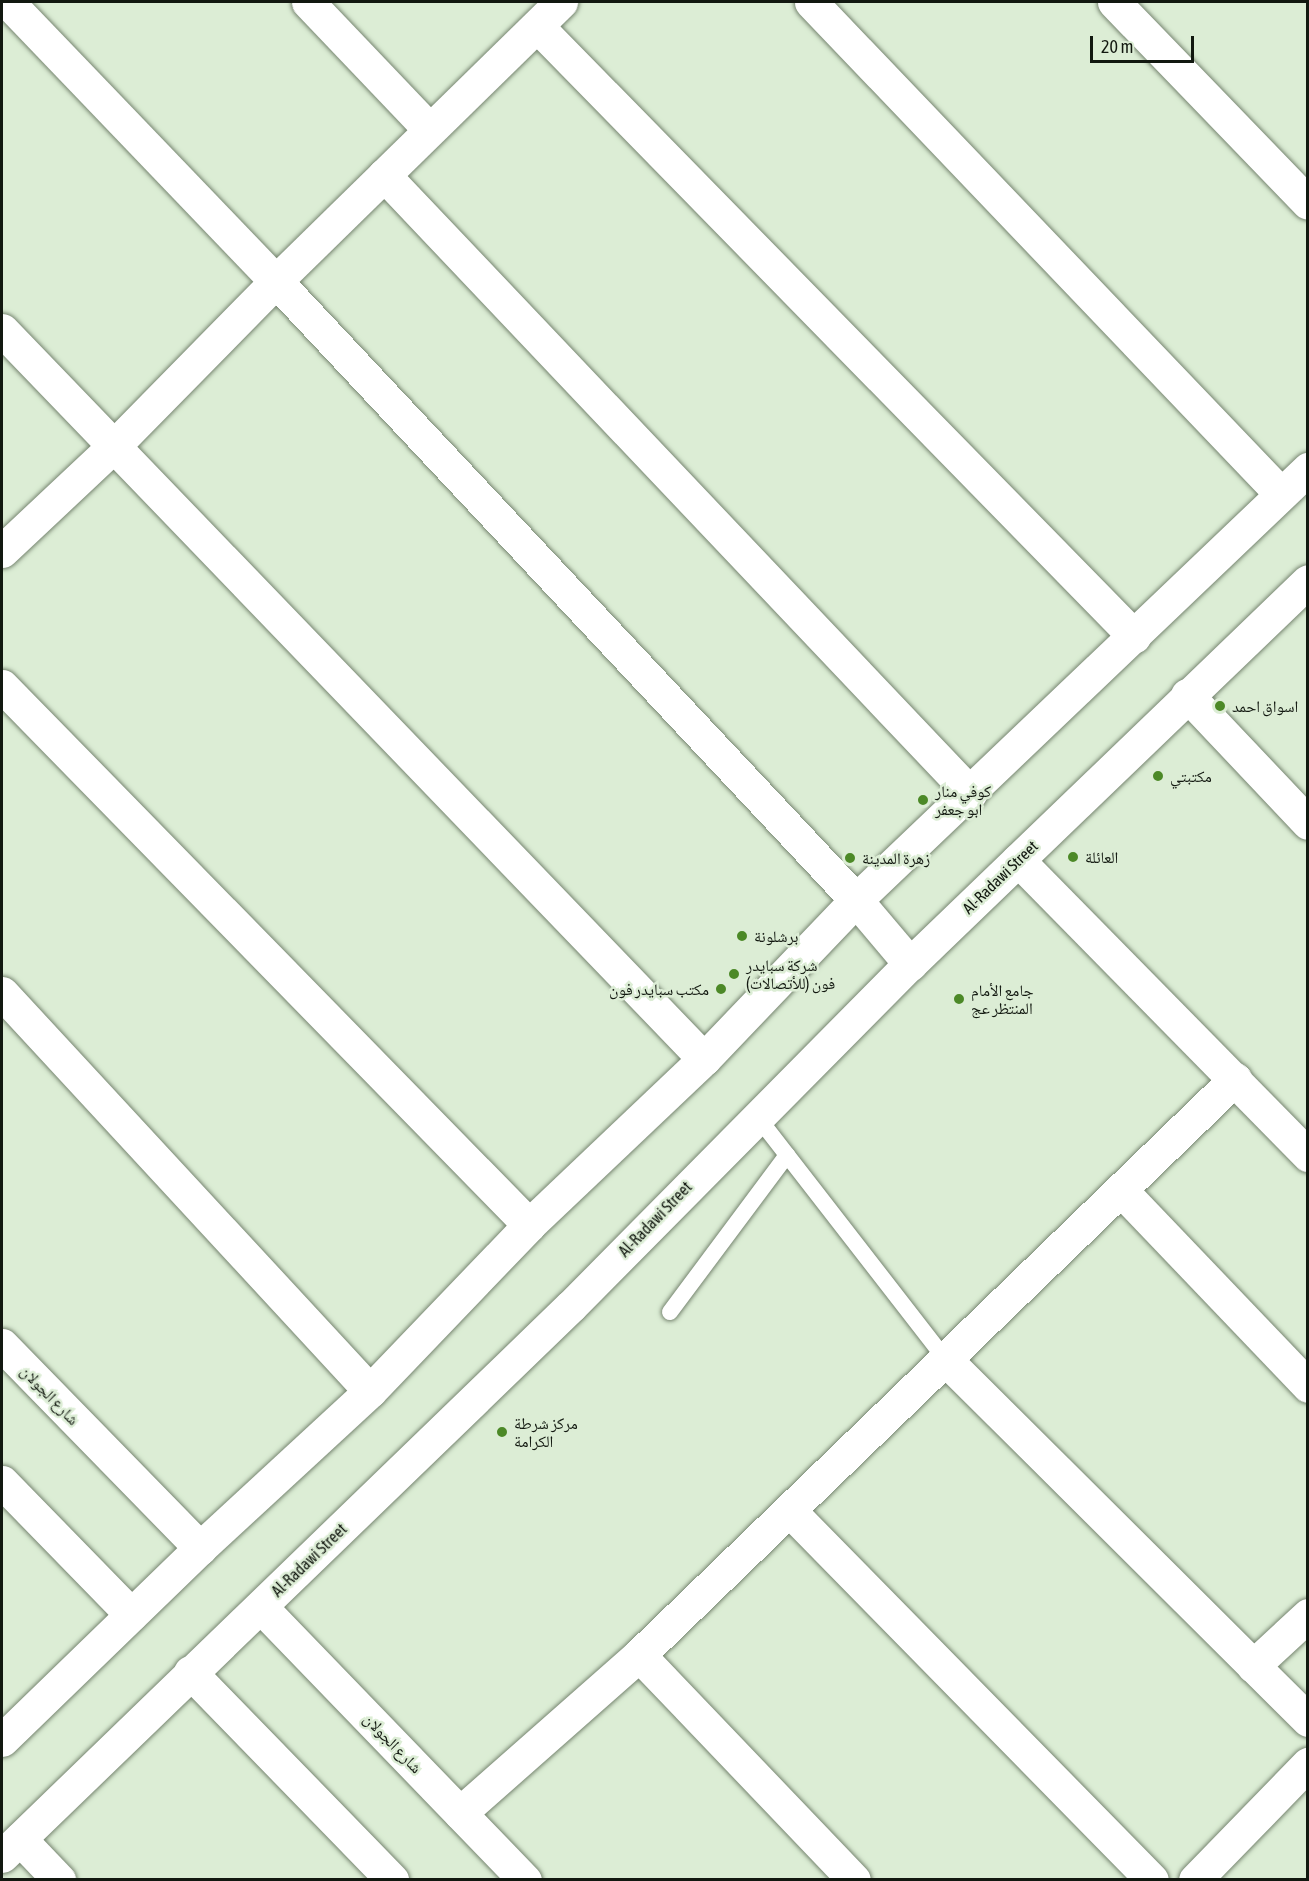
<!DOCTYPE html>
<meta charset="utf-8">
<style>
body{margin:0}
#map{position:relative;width:1309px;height:1881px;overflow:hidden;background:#dcedd5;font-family:"Asap Condensed","Noto Naskh Arabic",sans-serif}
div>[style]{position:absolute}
.roads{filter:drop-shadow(0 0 2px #768570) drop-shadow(0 0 2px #768570)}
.service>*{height:16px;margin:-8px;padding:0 8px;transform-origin:8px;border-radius:8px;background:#fff}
.minor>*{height:33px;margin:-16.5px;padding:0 16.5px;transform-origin:16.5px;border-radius:16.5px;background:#fff}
.tertiary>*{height:33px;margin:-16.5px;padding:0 16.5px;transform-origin:16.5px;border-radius:16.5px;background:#fff}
.dots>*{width:16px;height:16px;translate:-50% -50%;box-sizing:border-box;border:3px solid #dcedd5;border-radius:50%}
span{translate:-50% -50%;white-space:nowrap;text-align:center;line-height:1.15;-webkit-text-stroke:5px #dcedd5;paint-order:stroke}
.poi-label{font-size:16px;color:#121810}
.left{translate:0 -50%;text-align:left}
.right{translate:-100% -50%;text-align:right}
.street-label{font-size:16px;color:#121810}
.frame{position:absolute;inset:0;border:3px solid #121810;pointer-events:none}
.scale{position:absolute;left:1090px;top:36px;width:104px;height:27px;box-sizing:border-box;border:3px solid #121810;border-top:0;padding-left:8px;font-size:18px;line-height:21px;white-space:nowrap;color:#121810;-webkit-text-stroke:4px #dcedd5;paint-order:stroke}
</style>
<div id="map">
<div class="roads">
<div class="service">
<div style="left:756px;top:1115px;width:309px;rotate:52.2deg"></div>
<div style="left:670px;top:1312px;width:196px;rotate:-53.3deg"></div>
</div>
<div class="minor">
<div style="left:8px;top:2px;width:387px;rotate:46.2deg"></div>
<div style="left:276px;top:281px;width:848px;rotate:46.86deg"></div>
<div style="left:856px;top:900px;width:84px;rotate:49.8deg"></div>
<div style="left:308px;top:2px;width:175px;rotate:46.4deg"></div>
<div style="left:811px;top:2px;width:680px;rotate:46.31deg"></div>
<div style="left:1114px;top:2px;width:279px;rotate:46deg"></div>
<div style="left:537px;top:26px;width:854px;rotate:45.62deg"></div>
<div style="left:384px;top:175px;width:852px;rotate:46.52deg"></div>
<div style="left:2px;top:330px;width:1012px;rotate:46.08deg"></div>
<div style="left:2px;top:551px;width:154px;rotate:-43.2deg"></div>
<div style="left:114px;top:446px;width:231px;rotate:-45.5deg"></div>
<div style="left:276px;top:281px;width:399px;rotate:-44.4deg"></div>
<div style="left:2px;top:686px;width:754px;rotate:45.64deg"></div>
<div style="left:1187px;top:695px;width:176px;rotate:46.6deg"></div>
<div style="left:1018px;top:860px;width:414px;rotate:45.5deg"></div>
<div style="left:2px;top:993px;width:542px;rotate:47.24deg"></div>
<div style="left:1121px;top:1190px;width:271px;rotate:46.3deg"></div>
<div style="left:945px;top:1359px;width:512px;rotate:44.84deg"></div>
<div style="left:789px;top:1510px;width:518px;rotate:45.55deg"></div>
<div style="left:639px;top:1655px;width:311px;rotate:46.3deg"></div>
<div style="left:1253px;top:1666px;width:75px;rotate:-42.8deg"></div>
<div style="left:460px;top:1813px;width:239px;rotate:-41.4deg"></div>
<div style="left:639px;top:1655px;width:829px;rotate:-44.02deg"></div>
<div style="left:20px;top:1839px;width:57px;rotate:46.4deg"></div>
<div style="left:1195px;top:1880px;width:162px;rotate:-45.8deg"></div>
</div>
<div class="tertiary">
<div style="left:2px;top:1345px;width:284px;rotate:45.7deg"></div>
<div style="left:2px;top:1482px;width:185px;rotate:45.7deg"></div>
<div style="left:261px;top:1607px;width:380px;rotate:46deg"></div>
<div style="left:190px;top:1672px;width:290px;rotate:45.8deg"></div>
<div style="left:2px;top:1740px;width:276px;rotate:-44.1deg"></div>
<div style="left:200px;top:1548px;width:231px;rotate:-42.7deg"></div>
<div style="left:370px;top:1391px;width:230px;rotate:-46.2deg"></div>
<div style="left:529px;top:1225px;width:241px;rotate:-43.5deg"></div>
<div style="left:704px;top:1059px;width:220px;rotate:-46.3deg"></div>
<div style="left:856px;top:900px;width:625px;rotate:-43.64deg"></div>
<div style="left:2px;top:1856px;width:791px;rotate:-44.03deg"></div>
<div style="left:571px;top:1306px;width:482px;rotate:-45.3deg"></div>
<div style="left:910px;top:964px;width:552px;rotate:-43.9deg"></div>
</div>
</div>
<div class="dots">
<div style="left:1220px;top:706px;background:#4c8927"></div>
<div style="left:1158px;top:776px;background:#4c8927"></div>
<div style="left:923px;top:800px;background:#4c8927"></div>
<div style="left:1073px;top:857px;background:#4c8927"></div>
<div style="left:850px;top:858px;background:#4c8927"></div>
<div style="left:742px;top:936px;background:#4c8927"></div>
<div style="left:734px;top:974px;background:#4c8927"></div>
<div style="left:721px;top:989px;background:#4c8927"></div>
<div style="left:959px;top:999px;background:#4c8927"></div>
<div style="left:502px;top:1432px;background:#4c8927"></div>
</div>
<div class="poi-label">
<span class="left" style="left:1232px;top:706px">اسواق احمد</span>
<span class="left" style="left:1170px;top:776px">مكتبتي</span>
<span class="left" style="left:935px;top:800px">كوفي منار<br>ابو جعفر</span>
<span class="left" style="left:1085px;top:857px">العائلة</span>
<span class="left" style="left:862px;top:858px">زهرة المدينة</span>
<span class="left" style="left:754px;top:936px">برشلونة</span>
<span class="left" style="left:746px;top:974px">شركة سبايدر<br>فون (للأتصالات)</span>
<span class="right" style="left:709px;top:989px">مكتب سبايدر فون</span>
<span class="left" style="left:971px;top:999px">جامع الأمام<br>المنتظر عج</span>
<span class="left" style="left:514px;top:1432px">مركز شرطة<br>الكرامة</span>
</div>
<div class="street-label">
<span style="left:1000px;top:877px;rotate:-44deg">Al-Radawi Street</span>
<span style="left:655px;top:1219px;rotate:-46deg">Al-Radawi Street</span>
<span style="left:50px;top:1395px;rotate:46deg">شارع الجولان</span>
<span style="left:309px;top:1560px;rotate:-44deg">Al-Radawi Street</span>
<span style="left:393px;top:1743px;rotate:46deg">شارع الجولان</span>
</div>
<div class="frame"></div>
<div class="scale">20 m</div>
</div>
